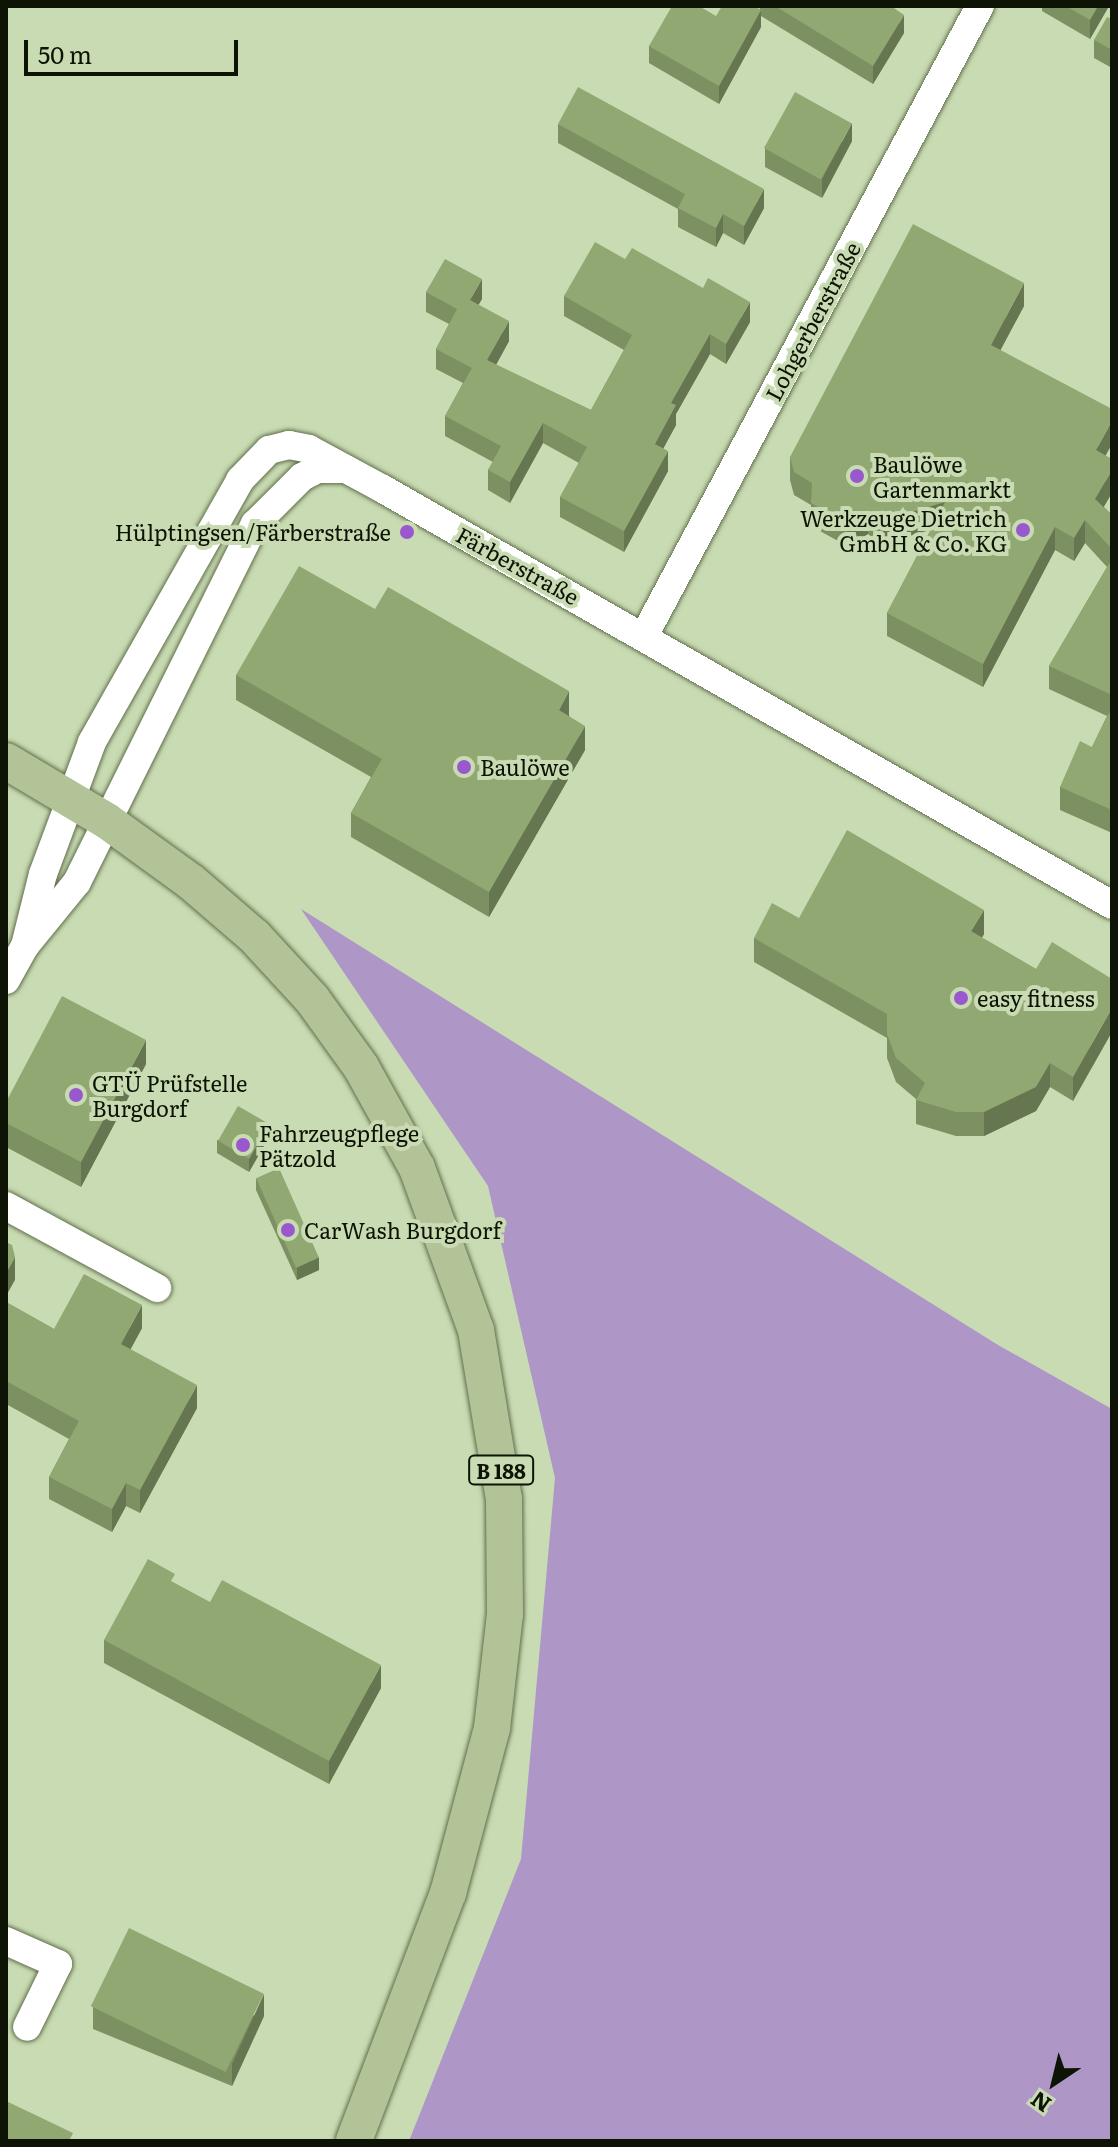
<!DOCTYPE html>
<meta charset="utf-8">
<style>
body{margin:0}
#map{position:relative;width:1118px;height:2147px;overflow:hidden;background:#c9dbb3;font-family:Literata,serif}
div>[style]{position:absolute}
.green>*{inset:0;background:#ae96c7}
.roads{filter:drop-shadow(0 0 2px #606f4b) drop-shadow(0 0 2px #606f4b)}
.minor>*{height:28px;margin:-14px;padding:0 14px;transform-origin:14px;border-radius:14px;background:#fff}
.major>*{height:36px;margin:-18px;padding:0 18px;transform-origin:18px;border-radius:18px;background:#b2c497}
.wall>*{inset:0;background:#7d9062}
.shaded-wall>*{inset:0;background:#667650}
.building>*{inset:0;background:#91a872;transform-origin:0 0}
.dots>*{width:22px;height:22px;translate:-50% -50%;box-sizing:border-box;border:4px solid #c9dbb3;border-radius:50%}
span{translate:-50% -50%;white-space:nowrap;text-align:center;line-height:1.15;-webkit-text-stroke:8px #c9dbb3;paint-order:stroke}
.shield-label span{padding:2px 6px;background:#c9dbb3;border:2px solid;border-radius:6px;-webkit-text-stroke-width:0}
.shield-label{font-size:20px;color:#0d1305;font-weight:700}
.street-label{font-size:22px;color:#0d1305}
.poi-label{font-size:22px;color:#0d1305}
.left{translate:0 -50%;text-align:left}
.right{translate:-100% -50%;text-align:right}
.frame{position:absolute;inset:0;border:8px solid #0d1305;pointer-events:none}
.north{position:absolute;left:1014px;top:2043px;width:80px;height:80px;-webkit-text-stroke:6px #c9dbb3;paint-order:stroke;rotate:215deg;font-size:22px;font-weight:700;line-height:32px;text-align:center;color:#0d1305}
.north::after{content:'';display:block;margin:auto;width:28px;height:36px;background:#0d1305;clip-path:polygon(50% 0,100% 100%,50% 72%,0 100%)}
.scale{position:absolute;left:24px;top:40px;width:214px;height:36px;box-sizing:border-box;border:4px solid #0d1305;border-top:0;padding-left:10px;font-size:24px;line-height:28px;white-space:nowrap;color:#0d1305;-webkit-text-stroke:6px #c9dbb3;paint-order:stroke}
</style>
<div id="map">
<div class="green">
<div style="clip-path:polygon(301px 909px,998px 1345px,1112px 1409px,1112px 2141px,409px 2141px,521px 1859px,555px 1478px,488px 1186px)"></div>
</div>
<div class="roads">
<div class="minor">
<div style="left:644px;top:636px;width:714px;rotate:-61.93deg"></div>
<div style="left:25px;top:946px;width:74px;rotate:-76deg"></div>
<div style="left:43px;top:874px;width:141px;rotate:-69.6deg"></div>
<div style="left:92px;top:742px;width:301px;rotate:-60.5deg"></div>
<div style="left:240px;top:480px;width:42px;rotate:-46deg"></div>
<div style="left:269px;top:450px;width:21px;rotate:-14deg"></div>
<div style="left:289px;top:445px;width:20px;rotate:11deg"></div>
<div style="left:309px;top:449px;width:84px;rotate:28.4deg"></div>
<div style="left:383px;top:489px;width:839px;rotate:29.71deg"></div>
<div style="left:6px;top:980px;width:39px;rotate:-61deg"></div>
<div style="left:25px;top:946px;width:82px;rotate:-50.9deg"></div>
<div style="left:77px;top:882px;width:400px;rotate:-63.6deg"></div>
<div style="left:255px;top:524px;width:66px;rotate:-45deg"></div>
<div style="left:302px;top:477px;width:18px;rotate:-27deg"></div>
<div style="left:318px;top:469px;width:27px"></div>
<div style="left:6px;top:1206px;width:172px;rotate:28.5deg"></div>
<div style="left:6px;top:1941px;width:57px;rotate:23.9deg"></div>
<div style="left:58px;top:1964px;width:70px;rotate:116.2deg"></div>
</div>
<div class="major">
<div style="left:6px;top:761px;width:117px;rotate:30.7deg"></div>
<div style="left:107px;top:821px;width:102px;rotate:35.9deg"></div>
<div style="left:190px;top:881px;width:84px;rotate:40.7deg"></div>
<div style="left:254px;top:936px;width:86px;rotate:47.4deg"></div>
<div style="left:312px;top:999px;width:84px;rotate:54.2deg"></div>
<div style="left:361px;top:1067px;width:115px;rotate:61deg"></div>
<div style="left:417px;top:1168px;width:172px;rotate:70deg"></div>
<div style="left:476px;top:1330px;width:171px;rotate:80.6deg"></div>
<div style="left:504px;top:1499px;width:115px;rotate:89.5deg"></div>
<div style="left:505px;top:1614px;width:115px;rotate:96.5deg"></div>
<div style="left:492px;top:1728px;width:171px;rotate:104.9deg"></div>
<div style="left:448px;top:1893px;width:265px;rotate:110.8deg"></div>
</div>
</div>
<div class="wall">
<div style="clip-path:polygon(760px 6px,891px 6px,904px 33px,873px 84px,761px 16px,761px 27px,719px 104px,649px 63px,649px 46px,716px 16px,760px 9px)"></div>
<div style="clip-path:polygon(1042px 6px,1109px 6px,1090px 39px,1042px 11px)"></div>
<div style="clip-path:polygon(1112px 19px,1112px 68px,1094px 58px,1094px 40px)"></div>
<div style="clip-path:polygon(558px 124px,764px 208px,744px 245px,723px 233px,716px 247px,678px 227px,678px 209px,558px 143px)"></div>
<div style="clip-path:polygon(852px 141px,822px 198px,765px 167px,765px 148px)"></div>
<div style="clip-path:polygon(625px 259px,750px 322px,726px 364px,710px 354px,676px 414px,676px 425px,663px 448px,668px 471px,624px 552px,560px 517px,560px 497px,579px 463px,543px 443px,510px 503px,488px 490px,488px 470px,493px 462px,445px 436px,445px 416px,463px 383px,436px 369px,436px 349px,449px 324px,426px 312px,426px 292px,482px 299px,478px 304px,509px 341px,496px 365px,591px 410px,624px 350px,564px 316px,564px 296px)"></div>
<div style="clip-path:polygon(1024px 306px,1000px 350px,1106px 456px,1104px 507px,1112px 515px,1112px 833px,1060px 810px,1060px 787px,1092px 747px,1107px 716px,1049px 689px,1049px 666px,1107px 567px,1085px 543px,1074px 561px,1055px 550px,983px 687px,887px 636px,887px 613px,931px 530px,881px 544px,868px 534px,847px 546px,811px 526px,811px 505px,794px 495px,790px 480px,790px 457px)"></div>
<div style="clip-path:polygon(375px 609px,569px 715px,585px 750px,489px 917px,351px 837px,351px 813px,371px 777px,236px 700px,236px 675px)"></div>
<div style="clip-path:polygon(799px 918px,984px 934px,982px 938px,1036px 969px,1112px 979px,1073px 1101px,1050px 1087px,1036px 1111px,984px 1136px,956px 1136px,916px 1124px,916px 1099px,896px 1082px,887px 1058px,887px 1038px,754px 962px,754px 938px)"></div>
<div style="clip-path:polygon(146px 1064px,81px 1187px,6px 1147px,6px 1102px)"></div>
<div style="clip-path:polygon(269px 1137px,249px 1172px,217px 1153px,217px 1140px)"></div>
<div style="clip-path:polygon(256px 1178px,319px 1270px,297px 1280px,256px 1190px)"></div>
<div style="clip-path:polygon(6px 1302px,54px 1329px,142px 1328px,130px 1350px,197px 1408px,140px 1513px,126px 1506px,112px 1532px,49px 1499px,49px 1477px,69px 1439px,6px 1404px)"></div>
<div style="clip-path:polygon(210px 1602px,381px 1688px,329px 1784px,104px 1663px,104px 1640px)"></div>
<div style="clip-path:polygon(93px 2007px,264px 2016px,232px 2086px,93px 2029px)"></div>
</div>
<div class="shaded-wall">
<div style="clip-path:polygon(1098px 6px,1109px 6px,1090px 39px,1090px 20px)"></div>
<div style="clip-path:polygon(761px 10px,761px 27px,719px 104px,719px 86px)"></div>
<div style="clip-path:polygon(904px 15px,904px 33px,873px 84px,873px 66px)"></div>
<div style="clip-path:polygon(852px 123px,852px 141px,822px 198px,822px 179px)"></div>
<div style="clip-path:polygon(764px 189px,764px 208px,744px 245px,744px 226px)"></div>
<div style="clip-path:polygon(723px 214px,723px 233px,716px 247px,716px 228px)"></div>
<div style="clip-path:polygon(482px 279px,482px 299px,470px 320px,470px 300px)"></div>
<div style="clip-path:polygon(1024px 283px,1024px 306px,991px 368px,991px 345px)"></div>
<div style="clip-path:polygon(750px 302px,750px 322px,726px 364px,726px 344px)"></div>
<div style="clip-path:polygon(509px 321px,509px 341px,487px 381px,487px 360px)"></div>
<div style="clip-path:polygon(710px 334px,710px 354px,676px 414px,676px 425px,655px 464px,655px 444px,671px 403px)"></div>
<div style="clip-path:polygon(1112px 421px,1112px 444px,1096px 473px,1096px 450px)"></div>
<div style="clip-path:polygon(543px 423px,543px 443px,510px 503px,510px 482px)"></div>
<div style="clip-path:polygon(668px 451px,668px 471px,624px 552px,624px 531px)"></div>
<div style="clip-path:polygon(1112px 470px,1112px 493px,1095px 522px,1095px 499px)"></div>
<div style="clip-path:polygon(945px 502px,945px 525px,881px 544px,881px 521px)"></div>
<div style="clip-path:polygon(868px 511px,868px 534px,847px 546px,847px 523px)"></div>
<div style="clip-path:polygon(1085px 520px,1085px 543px,1074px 561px,1074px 538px)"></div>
<div style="clip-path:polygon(1055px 527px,1055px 550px,983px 687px,983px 664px)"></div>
<div style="clip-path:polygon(569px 691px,569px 715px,559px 734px,559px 710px)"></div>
<div style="clip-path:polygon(585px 726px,585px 750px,489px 917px,489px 892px)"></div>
<div style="clip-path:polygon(984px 910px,984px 934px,971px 955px,971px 931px)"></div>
<div style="clip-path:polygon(1112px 1008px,1112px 1032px,1073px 1101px,1073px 1077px)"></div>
<div style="clip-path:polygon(146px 1040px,146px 1064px,81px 1187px,81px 1162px)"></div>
<div style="clip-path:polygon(1050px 1063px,1050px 1087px,1036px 1111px,984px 1136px,984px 1112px)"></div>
<div style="clip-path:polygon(269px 1124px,269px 1137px,249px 1172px,249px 1159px)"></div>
<div style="clip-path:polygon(15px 1257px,15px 1280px,6px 1296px,6px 1273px)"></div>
<div style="clip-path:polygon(319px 1257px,319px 1270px,297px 1280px,297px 1268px)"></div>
<div style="clip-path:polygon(142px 1305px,142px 1328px,121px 1367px,121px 1344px)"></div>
<div style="clip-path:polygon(197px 1385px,197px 1408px,140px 1513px,140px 1490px)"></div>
<div style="clip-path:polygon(126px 1483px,126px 1506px,112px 1532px,112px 1509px)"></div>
<div style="clip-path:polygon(381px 1665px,381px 1688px,329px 1784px,329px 1761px)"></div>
<div style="clip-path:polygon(264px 1994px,264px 2016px,232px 2086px,232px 2064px)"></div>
</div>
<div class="building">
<div style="clip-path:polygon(672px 6px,699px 6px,716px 16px,722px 6px,754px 6px,761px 10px,719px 86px,649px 46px)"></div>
<div style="clip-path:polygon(775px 6px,891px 6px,904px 15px,873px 66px)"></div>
<div style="clip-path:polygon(1066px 6px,1098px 6px,1090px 20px)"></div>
<div style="clip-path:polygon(1107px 17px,1112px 19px,1112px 50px,1094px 40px)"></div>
<div style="clip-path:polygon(578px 87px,764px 189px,744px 226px,723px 214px,716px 228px,678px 208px,685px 194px,558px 124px)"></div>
<div style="left:795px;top:92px;width:65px;height:64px;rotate:29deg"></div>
<div style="clip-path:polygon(913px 224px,1024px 283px,991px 345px,1112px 409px,1112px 421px,1096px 450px,1112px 459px,1112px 470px,1095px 499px,1112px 515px,1112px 549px,1085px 520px,1074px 538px,1055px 527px,983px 664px,887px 613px,945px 502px,881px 521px,868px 511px,847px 523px,811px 503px,812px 483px,794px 472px,790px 457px)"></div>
<div style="clip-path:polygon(595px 242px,625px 259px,632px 248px,703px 288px,708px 278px,750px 302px,726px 344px,710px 334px,671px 403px,676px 405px,655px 444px,668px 451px,624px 531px,560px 497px,587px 447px,543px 423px,510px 482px,488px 470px,501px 446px,445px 416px,472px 368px,436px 349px,457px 309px,426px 292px,445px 259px,482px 279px,470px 300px,509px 321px,487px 360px,591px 410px,632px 335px,564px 296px)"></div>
<div style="clip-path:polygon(1112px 559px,1112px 695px,1049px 666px)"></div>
<div style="clip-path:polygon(299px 566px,375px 609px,388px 587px,569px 691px,559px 710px,585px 726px,489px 892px,351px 813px,382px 759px,236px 675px)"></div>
<div style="clip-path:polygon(1112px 707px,1112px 810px,1060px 787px,1080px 741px,1092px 747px)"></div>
<div style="clip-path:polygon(847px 830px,984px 910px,971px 931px,1036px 969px,1052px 942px,1112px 979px,1112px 1008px,1073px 1077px,1050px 1063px,1036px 1087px,984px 1112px,956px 1112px,916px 1100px,925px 1083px,896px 1058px,887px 1034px,887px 1014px,754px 938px,772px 903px,799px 918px)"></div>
<div style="clip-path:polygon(62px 996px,146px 1040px,81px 1162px,6px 1123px,6px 1102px)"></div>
<div style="left:238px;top:1106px;width:36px;height:40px;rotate:30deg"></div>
<div style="left:279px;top:1168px;width:98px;height:25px;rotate:66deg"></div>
<div style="clip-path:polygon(6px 1242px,12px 1245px,15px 1257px,6px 1273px)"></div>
<div style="clip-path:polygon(84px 1274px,142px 1305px,121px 1344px,197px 1385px,140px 1490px,126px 1483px,112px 1509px,49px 1477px,79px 1421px,6px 1381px,6px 1302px,54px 1329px)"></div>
<div style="clip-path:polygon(148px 1559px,175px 1574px,171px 1581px,210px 1602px,222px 1580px,381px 1665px,329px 1761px,104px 1640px)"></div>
<div style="left:129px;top:1928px;width:150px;height:87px;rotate:26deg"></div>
<div style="clip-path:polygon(6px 2101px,73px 2133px,69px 2141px,6px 2141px)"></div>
</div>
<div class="dots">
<div style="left:857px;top:476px;background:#9958ce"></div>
<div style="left:1023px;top:530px;background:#9958ce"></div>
<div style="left:407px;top:532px;background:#9958ce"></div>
<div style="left:464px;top:767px;background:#9958ce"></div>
<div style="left:961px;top:998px;background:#9958ce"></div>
<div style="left:76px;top:1095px;background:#9958ce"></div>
<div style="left:243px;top:1145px;background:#9958ce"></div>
<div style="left:288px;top:1230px;background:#9958ce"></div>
</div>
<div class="shield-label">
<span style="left:501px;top:1470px">B 188</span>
</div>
<div class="street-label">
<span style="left:812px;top:321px;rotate:-62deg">Lohgerberstraße</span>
<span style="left:518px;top:565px;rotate:29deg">Färberstraße</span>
</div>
<div class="poi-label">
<span class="left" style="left:873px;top:476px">Baulöwe<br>Gartenmarkt</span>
<span class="right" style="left:1007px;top:530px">Werkzeuge Dietrich<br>GmbH &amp; Co. KG</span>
<span class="right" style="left:391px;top:532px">Hülptingsen/Färberstraße</span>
<span class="left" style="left:480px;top:767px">Baulöwe</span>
<span class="left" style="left:977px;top:998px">easy fitness</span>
<span class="left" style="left:92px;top:1095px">GTÜ Prüfstelle<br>Burgdorf</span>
<span class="left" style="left:259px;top:1145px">Fahrzeugpflege<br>Pätzold</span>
<span class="left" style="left:304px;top:1230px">CarWash Burgdorf</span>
</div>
<div class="frame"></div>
<div class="north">N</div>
<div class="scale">50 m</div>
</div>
